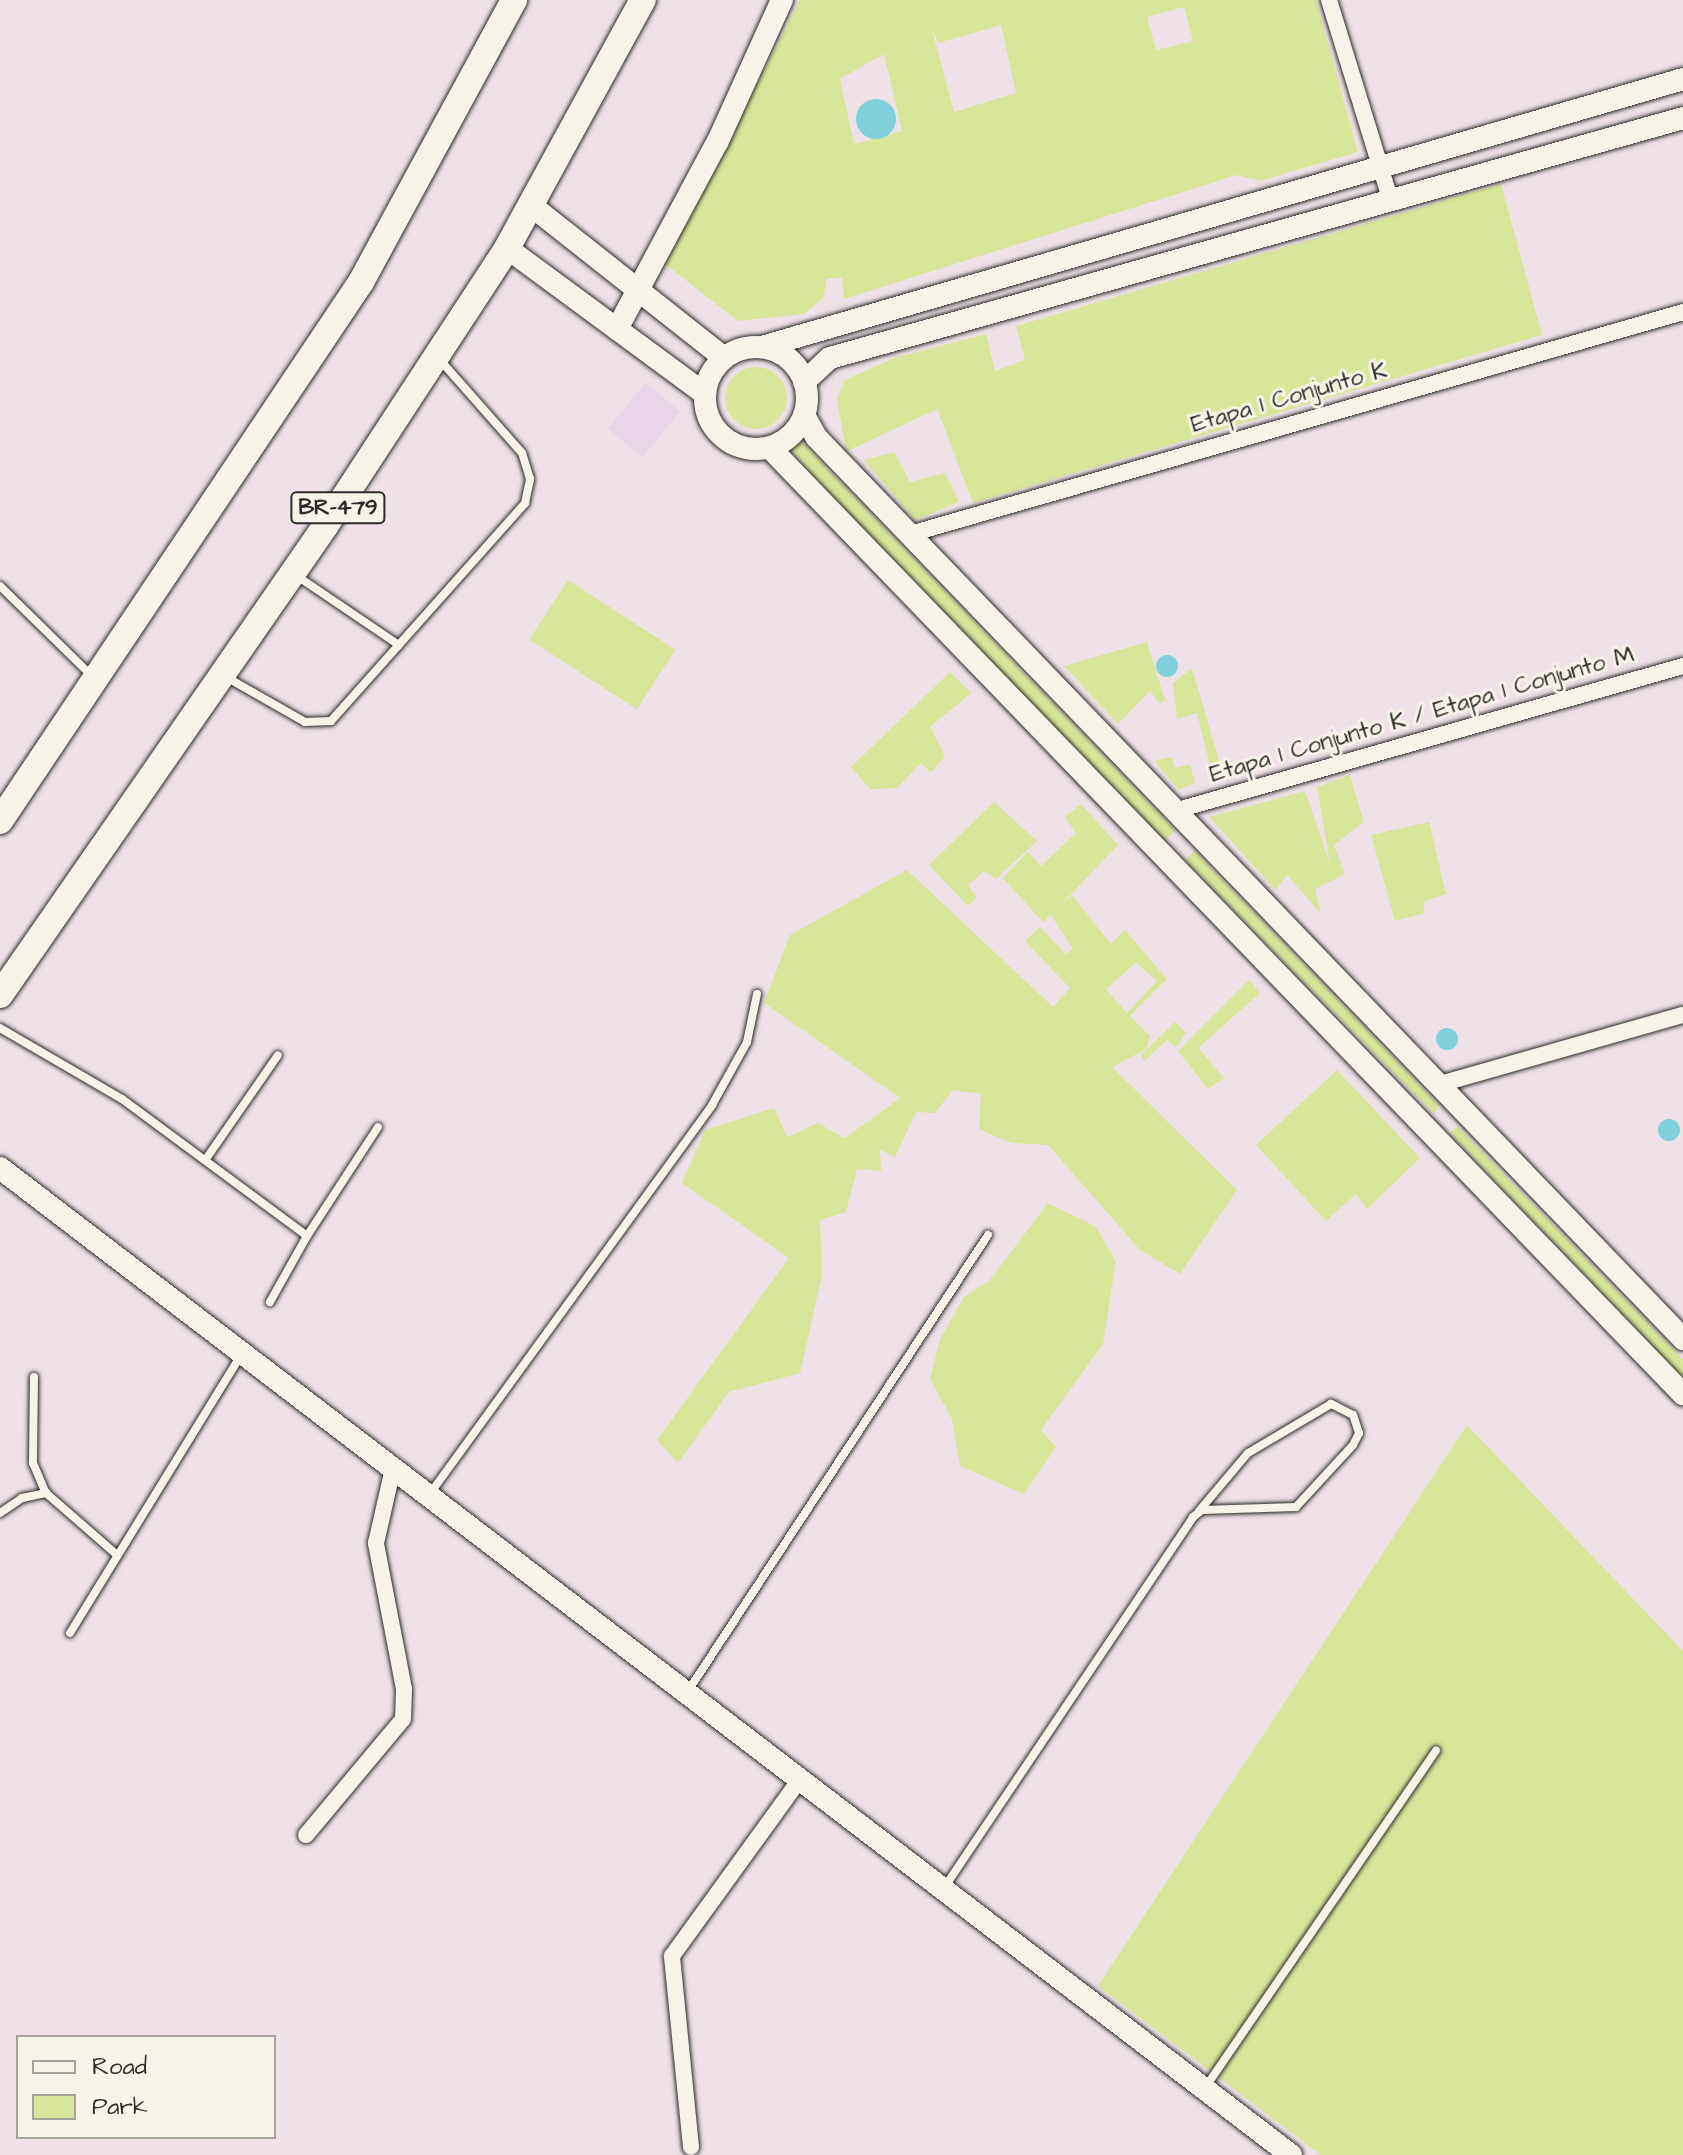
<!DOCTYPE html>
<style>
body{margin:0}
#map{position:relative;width:1683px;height:2155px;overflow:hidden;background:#eee2e8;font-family:"Architects Daughter",sans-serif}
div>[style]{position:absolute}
.built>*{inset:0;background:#e8d6e8;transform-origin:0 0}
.green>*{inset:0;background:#d8e699;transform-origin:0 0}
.round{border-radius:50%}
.water>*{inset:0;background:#81d1dc}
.roads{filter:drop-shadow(0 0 2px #2b2b2b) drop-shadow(0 0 2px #2b2b2b)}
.lane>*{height:8px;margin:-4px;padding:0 4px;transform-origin:4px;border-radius:4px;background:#f7f3e8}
.street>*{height:16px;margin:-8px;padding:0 8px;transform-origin:8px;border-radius:8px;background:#f7f3e8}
.secondary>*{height:22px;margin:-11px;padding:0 11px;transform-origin:11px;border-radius:11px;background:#f7f3e8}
.secondary>.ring{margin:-11px;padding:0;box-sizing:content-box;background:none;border:22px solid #f7f3e8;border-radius:50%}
.primary>*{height:26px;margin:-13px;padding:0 13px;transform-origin:13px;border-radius:13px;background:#f7f3e8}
span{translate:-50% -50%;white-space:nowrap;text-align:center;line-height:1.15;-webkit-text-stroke:6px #f7f3e8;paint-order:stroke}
.shield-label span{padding:2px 6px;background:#f7f3e8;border:2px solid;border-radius:6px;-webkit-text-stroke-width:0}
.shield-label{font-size:22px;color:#2b2b2b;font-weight:700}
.street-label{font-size:24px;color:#2b2b2b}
.legend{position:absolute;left:16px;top:2035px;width:260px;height:104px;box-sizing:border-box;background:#f7f3e8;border:2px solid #a5a39c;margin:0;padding:10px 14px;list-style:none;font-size:24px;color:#2b2b2b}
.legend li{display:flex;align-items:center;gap:16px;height:40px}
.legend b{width:40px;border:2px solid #a5a39c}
</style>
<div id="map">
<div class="built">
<div style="left:645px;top:383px;width:45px;height:59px;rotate:39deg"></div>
</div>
<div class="green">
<div style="clip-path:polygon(evenodd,800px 0,1316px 0,1358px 152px,1260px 181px,1237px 175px,844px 299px,842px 278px,827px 279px,823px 298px,804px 314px,738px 321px,665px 264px,800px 0,1184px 7px,1193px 41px,1156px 50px,1147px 17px,1184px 7px,800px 0,1001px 25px,1016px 93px,954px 112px,931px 26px,938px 43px,1001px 25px,800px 0,884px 54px,902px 131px,854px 144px,840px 79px,884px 54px)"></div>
<div style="clip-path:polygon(1501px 184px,1542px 335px,973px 503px,937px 409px,846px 452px,837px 398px,845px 380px,894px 358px,986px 334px,995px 371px,1025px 360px,1016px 326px)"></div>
<div class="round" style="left:725px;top:367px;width:62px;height:62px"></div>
<div style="clip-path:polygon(800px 440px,1175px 830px,1165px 841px,831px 495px,790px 449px)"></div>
<div style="clip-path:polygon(894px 452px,910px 482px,945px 473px,959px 502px,915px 520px,864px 460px)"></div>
<div style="left:568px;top:580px;width:128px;height:71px;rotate:33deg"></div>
<div style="clip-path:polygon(1147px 642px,1165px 700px,1160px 704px,1150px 691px,1118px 724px,1064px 666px)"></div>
<div style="clip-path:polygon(1192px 668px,1223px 774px,1213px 778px,1197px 713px,1177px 719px,1173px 683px)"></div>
<div style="clip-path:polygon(950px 672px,971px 693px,930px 727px,945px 756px,931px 773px,921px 763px,897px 788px,870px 789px,851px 767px)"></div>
<div style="clip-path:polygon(1172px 757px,1175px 768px,1190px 764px,1195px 783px,1179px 790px,1154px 761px)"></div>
<div style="clip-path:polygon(1350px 775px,1364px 822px,1334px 845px,1345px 874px,1315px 889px,1321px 914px,1287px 875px,1276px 890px,1209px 817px,1305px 791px,1330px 864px,1317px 787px)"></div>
<div style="clip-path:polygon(994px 802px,1037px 841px,996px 879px,984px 871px,968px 885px,977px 898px,968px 906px,929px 865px)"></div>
<div style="clip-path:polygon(evenodd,1081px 804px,1118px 845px,1057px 909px,1072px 895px,1111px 944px,1125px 930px,1167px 979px,1130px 1016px,1150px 1036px,1146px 1049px,1112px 1067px,1237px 1190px,1180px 1274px,1140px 1250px,1048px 1145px,1011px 1143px,979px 1129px,981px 1094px,953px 1090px,935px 1113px,916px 1112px,895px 1157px,880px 1150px,881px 1171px,857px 1169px,846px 1212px,820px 1220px,822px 1275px,800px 1373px,729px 1392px,678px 1463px,657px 1440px,789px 1258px,682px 1183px,705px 1130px,774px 1108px,787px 1137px,818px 1123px,845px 1138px,900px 1098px,764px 1003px,790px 935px,907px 870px,1053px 1007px,1070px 988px,1025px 941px,1040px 927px,1066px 954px,1073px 949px,1051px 915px,1043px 922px,1003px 878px,1028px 852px,1041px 866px,1076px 833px,1065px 817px,1081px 804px,1136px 963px,1157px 981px,1127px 1013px,1106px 989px,1136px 963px)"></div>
<div style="clip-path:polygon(1429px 822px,1446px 894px,1423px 902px,1425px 913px,1395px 921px,1371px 835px)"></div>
<div style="clip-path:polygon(1195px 851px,1439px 1105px,1434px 1114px,1185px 860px)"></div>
<div style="clip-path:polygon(1249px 980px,1260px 993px,1198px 1048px,1224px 1078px,1208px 1089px,1178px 1051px)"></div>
<div style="clip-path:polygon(1175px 1022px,1186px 1033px,1176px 1048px,1167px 1040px,1144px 1061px,1141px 1055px)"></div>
<div style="clip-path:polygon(1337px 1070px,1420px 1158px,1367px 1209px,1356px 1194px,1326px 1221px,1256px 1145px)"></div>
<div style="clip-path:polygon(1457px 1126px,1683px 1359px,1683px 1378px,1450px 1133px)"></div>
<div style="clip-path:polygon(1048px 1203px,1095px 1226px,1116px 1261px,1103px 1344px,1041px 1430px,1056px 1447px,1024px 1494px,960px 1466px,952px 1419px,930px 1379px,940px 1339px,964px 1297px,989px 1281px)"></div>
<div style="clip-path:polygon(1467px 1425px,1683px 1651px,1683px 2155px,1321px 2155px,1098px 1986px)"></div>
</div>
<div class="water">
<div class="round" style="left:856px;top:99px;width:40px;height:40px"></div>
<div class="round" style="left:1156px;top:655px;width:22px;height:22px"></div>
<div class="round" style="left:1436px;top:1028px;width:22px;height:22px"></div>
<div class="round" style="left:1658px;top:1119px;width:22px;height:22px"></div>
</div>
<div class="roads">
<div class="lane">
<div style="left:297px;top:576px;width:123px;rotate:34.1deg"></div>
<div style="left:0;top:586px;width:130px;rotate:44.4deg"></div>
<div style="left:226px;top:677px;width:91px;rotate:29.7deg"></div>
<div style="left:305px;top:722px;width:26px;rotate:-2deg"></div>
<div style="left:331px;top:721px;width:292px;rotate:-48.3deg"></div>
<div style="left:525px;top:503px;width:25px;rotate:-78deg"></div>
<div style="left:530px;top:479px;width:27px;rotate:-107deg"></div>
<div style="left:522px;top:453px;width:124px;rotate:-131.4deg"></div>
<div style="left:0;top:1028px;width:141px;rotate:30.2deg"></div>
<div style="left:122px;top:1099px;width:230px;rotate:36.5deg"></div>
<div style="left:307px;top:1236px;width:76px;rotate:119.3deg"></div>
<div style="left:206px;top:1159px;width:126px;rotate:-55.3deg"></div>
<div style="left:307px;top:1236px;width:130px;rotate:-56.9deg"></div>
<div style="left:34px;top:1377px;width:86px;rotate:90.7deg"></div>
<div style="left:33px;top:1463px;width:33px;rotate:67deg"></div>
<div style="left:46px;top:1493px;width:94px;rotate:41.1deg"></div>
<div style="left:429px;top:1495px;width:482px;rotate:-54deg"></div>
<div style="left:712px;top:1105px;width:72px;rotate:-60.9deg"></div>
<div style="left:747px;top:1042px;width:49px;rotate:-78.2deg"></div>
<div style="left:0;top:1513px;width:27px;rotate:-34deg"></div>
<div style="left:22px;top:1498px;width:25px;rotate:-12deg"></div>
<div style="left:70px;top:1633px;width:329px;rotate:-58.4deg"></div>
<div style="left:688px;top:1691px;width:546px;rotate:-56.66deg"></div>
<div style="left:944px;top:1888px;width:447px;rotate:-56.1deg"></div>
<div style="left:1193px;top:1517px;width:11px;rotate:-38deg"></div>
<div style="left:1202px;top:1510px;width:94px;rotate:-1.8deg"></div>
<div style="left:1296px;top:1507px;width:84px;rotate:-47.4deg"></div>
<div style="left:1353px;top:1445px;width:13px;rotate:-63deg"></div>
<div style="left:1359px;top:1433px;width:19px;rotate:-108deg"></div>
<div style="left:1353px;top:1415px;width:25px;rotate:-153deg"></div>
<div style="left:1331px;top:1404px;width:96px;rotate:149.4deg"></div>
<div style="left:1248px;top:1453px;width:76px;rotate:130.2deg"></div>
<div style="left:1205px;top:2088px;width:409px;rotate:-55.6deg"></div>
</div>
<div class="street">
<div style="left:1329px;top:0;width:211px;rotate:72.9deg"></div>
<div style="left:910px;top:534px;width:804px;rotate:-16.02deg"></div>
<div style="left:1174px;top:811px;width:529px;rotate:-15.9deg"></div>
<div style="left:1440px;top:1084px;width:253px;rotate:-15.9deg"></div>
<div style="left:306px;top:1835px;width:151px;rotate:-50.1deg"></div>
<div style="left:403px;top:1719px;width:30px;rotate:-88deg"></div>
<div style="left:404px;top:1689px;width:149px;rotate:-100.9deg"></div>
<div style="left:376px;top:1543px;width:77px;rotate:-77.2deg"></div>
<div style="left:691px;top:2147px;width:192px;rotate:-95.7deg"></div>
<div style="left:672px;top:1956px;width:215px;rotate:-54.1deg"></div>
</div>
<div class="secondary">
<div style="left:533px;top:207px;width:243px;rotate:38.3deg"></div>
<div style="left:507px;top:248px;width:246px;rotate:36.4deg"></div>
<div style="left:617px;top:329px;width:213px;rotate:-61.8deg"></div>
<div style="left:718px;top:141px;width:155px;rotate:-65.6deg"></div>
<div style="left:762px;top:347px;width:959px;rotate:-16.22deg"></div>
<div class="ring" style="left:705px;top:347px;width:80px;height:80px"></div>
<div style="left:804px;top:382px;width:35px;rotate:-43deg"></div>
<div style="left:830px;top:358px;width:886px;rotate:-15.71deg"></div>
<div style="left:804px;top:415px;width:26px;rotate:61deg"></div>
<div style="left:817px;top:438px;width:1250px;rotate:46.13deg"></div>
<div style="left:770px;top:448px;width:1315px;rotate:46.02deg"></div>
<div style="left:0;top:1168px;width:1625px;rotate:37.4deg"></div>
</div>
<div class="primary">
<div style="left:0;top:821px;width:649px;rotate:-56.19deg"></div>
<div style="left:361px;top:282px;width:321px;rotate:-61.5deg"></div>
<div style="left:0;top:995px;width:572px;rotate:-55.25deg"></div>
<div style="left:326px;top:525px;width:331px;rotate:-56.8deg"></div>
<div style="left:507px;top:248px;width:283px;rotate:-61.3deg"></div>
</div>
</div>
<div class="shield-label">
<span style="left:338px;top:508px">BR-479</span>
</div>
<div class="street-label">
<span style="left:1289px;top:398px;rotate:-16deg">Etapa 1 Conjunto K</span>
<span style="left:1422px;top:715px;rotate:-16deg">Etapa 1 Conjunto K / Etapa 1 Conjunto M</span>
</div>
<ul class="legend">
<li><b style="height:10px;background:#f7f3e8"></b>Road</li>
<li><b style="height:22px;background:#d8e699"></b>Park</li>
</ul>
</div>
